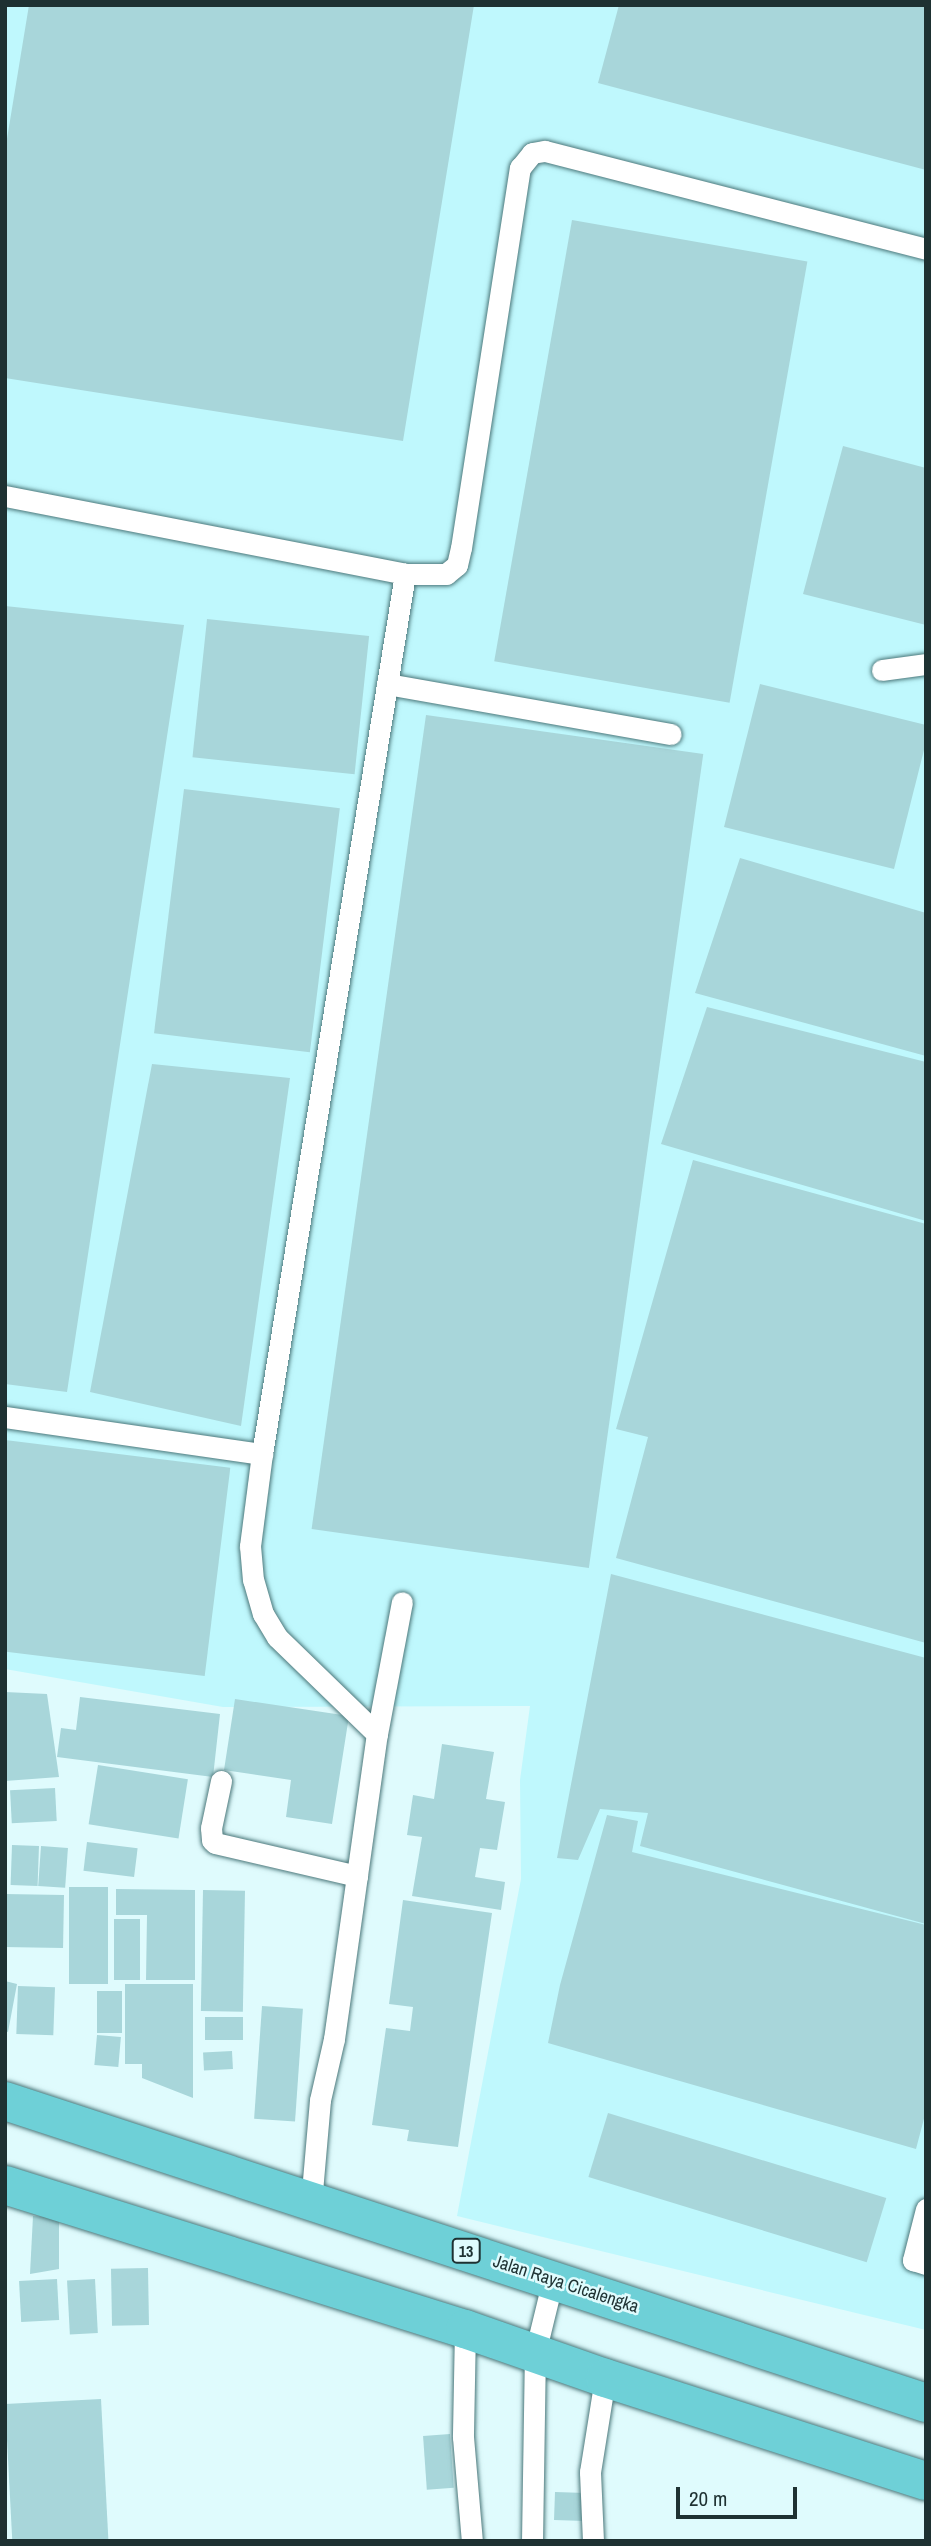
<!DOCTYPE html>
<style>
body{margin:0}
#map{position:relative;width:931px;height:2546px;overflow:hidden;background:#dffbfd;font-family:"Archivo Narrow",sans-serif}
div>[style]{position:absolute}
.built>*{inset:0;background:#bff8fd}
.building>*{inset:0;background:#a8d6da;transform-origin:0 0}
.roads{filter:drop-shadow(0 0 2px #4c787b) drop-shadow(0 0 2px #4c787b)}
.service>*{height:21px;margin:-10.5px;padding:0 10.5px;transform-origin:10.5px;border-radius:10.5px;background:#fff}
.trunk>*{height:38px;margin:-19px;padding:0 19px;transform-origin:19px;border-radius:19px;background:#6ed0d7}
span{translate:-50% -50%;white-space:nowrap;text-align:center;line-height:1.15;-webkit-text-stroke:5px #dffbfd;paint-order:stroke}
.shield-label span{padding:2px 5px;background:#dffbfd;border:2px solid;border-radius:5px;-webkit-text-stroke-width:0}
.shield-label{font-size:16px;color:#1e3132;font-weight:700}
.street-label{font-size:18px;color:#1e3132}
.frame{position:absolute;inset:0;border:7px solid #1e3132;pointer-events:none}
.scale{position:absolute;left:676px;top:2487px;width:121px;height:32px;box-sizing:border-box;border:4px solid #1e3132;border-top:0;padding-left:9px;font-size:21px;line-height:24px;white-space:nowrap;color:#1e3132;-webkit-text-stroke:5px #dffbfd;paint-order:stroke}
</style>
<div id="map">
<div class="built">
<div style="clip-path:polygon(5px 5px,926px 5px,926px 2330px,457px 2216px,521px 1879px,520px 1780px,530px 1706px,223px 1707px,5px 1669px)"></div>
</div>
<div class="building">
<div style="clip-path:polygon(29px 5px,474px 5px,403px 441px,5px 378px,5px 151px)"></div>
<div style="clip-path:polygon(619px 5px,926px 5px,926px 170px,598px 83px)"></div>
<div style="left:572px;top:220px;width:239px;height:448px;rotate:10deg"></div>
<div style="clip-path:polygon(843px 446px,926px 468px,926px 625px,803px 594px)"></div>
<div style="clip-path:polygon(5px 606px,184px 625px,67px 1392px,5px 1384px)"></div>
<div style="left:207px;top:619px;width:163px;height:139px;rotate:6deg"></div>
<div style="clip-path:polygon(760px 684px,926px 725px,926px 742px,894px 869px,724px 827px)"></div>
<div style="left:426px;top:715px;width:280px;height:822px;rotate:8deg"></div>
<div style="left:184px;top:789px;width:157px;height:246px;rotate:7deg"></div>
<div style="clip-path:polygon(740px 858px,926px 913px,926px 1056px,695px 993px)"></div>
<div style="clip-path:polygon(707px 1007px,926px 1062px,926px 1221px,661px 1144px)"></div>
<div style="clip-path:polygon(152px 1064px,290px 1078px,241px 1426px,90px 1392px)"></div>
<div style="clip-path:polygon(693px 1160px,926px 1224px,926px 1643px,616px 1558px,648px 1437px,616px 1429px)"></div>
<div style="left:5px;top:1440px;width:227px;height:210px;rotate:7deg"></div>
<div style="clip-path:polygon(611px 1574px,926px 1658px,926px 1924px,640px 1846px,648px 1813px,600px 1809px,578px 1860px,557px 1858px)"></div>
<div style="clip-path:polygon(5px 1692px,47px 1694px,59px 1777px,5px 1781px)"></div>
<div style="clip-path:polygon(80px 1697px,220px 1714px,213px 1777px,57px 1757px,61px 1728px,76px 1730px)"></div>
<div style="clip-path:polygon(235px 1699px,349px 1716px,332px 1824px,286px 1817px,291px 1780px,224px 1770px)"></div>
<div style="clip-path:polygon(442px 1744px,494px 1752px,486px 1799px,505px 1802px,497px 1850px,480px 1848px,475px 1877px,505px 1882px,501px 1910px,412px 1896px,422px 1837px,407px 1835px,413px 1795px,434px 1799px)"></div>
<div style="left:98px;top:1765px;width:91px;height:60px;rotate:9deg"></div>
<div style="left:55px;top:1788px;width:33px;height:45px;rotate:87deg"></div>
<div style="clip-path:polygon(607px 1815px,638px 1821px,632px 1852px,926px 1925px,926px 2111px,916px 2149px,548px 2043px,560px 1985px)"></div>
<div style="left:87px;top:1842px;width:51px;height:29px;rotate:7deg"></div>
<div style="left:12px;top:1845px;width:27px;height:40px;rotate:2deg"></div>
<div style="left:41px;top:1846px;width:27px;height:40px;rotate:4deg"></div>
<div style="left:69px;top:1887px;width:39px;height:97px"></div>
<div style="clip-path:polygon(116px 1889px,195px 1890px,195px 1980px,146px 1980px,147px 1915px,116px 1915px)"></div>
<div style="left:203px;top:1890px;width:42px;height:121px;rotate:1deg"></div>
<div style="left:5px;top:1894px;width:59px;height:53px;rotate:1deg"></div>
<div style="clip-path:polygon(403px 1900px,492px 1913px,458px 2147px,407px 2141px,409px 2130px,372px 2125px,386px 2028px,410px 2031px,413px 2007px,389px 2004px)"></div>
<div style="left:114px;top:1919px;width:26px;height:61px"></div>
<div style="clip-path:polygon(5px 1981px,17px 1984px,8px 2032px,5px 2031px)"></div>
<div style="clip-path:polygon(125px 1984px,193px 1984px,193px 2098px,142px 2078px,142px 2064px,125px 2064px)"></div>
<div style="left:18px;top:1986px;width:37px;height:48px;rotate:2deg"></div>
<div style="left:97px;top:1991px;width:25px;height:42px"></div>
<div style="left:262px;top:2006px;width:41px;height:113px;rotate:4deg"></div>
<div style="left:205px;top:2017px;width:38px;height:23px"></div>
<div style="left:97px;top:2035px;width:24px;height:30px;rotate:5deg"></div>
<div style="left:232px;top:2051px;width:18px;height:29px;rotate:87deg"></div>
<div style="left:608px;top:2113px;width:291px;height:67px;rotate:17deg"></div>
<div style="clip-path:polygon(33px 2216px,59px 2218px,59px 2269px,30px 2274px)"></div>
<div style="left:148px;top:2268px;width:57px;height:37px;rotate:89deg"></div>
<div style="left:57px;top:2279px;width:41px;height:38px;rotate:87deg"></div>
<div style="left:95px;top:2279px;width:54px;height:28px;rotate:87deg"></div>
<div style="left:101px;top:2399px;width:142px;height:96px;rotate:87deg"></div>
<div style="left:450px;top:2434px;width:54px;height:27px;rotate:86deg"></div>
<div style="left:555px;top:2492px;width:31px;height:28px;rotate:2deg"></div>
</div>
<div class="roads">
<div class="service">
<div style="left:5px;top:496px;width:408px;rotate:11deg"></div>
<div style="left:405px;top:574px;width:41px"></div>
<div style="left:446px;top:574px;width:14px;rotate:-39deg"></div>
<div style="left:457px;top:565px;width:17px;rotate:-77deg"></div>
<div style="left:461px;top:548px;width:385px;rotate:-81.2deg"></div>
<div style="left:520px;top:168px;width:19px;rotate:-51deg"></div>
<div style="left:532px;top:153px;width:13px;rotate:-9deg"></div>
<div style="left:545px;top:151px;width:393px;rotate:14.4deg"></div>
<div style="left:882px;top:670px;width:44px;rotate:-7.8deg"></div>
<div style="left:387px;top:684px;width:288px;rotate:10deg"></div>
<div style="left:5px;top:1417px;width:260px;rotate:8.2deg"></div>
<div style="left:377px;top:1734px;width:139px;rotate:-135.9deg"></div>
<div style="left:277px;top:1637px;width:27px;rotate:-121deg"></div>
<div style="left:263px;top:1614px;width:35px;rotate:-106deg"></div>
<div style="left:253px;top:1580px;width:34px;rotate:-95deg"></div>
<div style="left:250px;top:1546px;width:93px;rotate:-82.6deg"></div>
<div style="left:262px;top:1454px;width:892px;rotate:-80.77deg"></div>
<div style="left:221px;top:1781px;width:48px;rotate:102deg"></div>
<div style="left:211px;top:1828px;width:12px;rotate:85deg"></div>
<div style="left:212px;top:1840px;width:4px;rotate:45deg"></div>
<div style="left:215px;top:1843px;width:146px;rotate:13.1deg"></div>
<div style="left:311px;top:2203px;width:103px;rotate:-85deg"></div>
<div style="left:320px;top:2100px;width:63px;rotate:-77.1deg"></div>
<div style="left:334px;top:2039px;width:308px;rotate:-82deg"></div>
<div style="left:377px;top:1734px;width:134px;rotate:-79.3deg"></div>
<div style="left:926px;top:2209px;width:53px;rotate:104.3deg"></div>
<div style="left:913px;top:2260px;width:14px;rotate:17deg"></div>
<div style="left:465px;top:2329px;width:108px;rotate:91.1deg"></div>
<div style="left:463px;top:2437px;width:104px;rotate:85.1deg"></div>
<div style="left:532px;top:2541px;width:188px;rotate:-89.1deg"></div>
<div style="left:535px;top:2353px;width:76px;rotate:-76.3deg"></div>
<div style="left:593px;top:2541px;width:69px;rotate:-92.5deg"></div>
<div style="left:590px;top:2472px;width:95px;rotate:-80.9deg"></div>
</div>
<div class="trunk">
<div style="left:5px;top:2101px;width:969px;rotate:18.15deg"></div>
<div style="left:5px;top:2185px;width:482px;rotate:17.4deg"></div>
<div style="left:465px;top:2329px;width:148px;rotate:19.3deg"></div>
<div style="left:605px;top:2378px;width:337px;rotate:17.8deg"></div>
</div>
</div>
<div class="shield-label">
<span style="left:466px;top:2251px">13</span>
</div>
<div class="street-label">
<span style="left:566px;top:2284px;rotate:18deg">Jalan Raya Cicalengka</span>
</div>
<div class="frame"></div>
<div class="scale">20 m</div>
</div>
